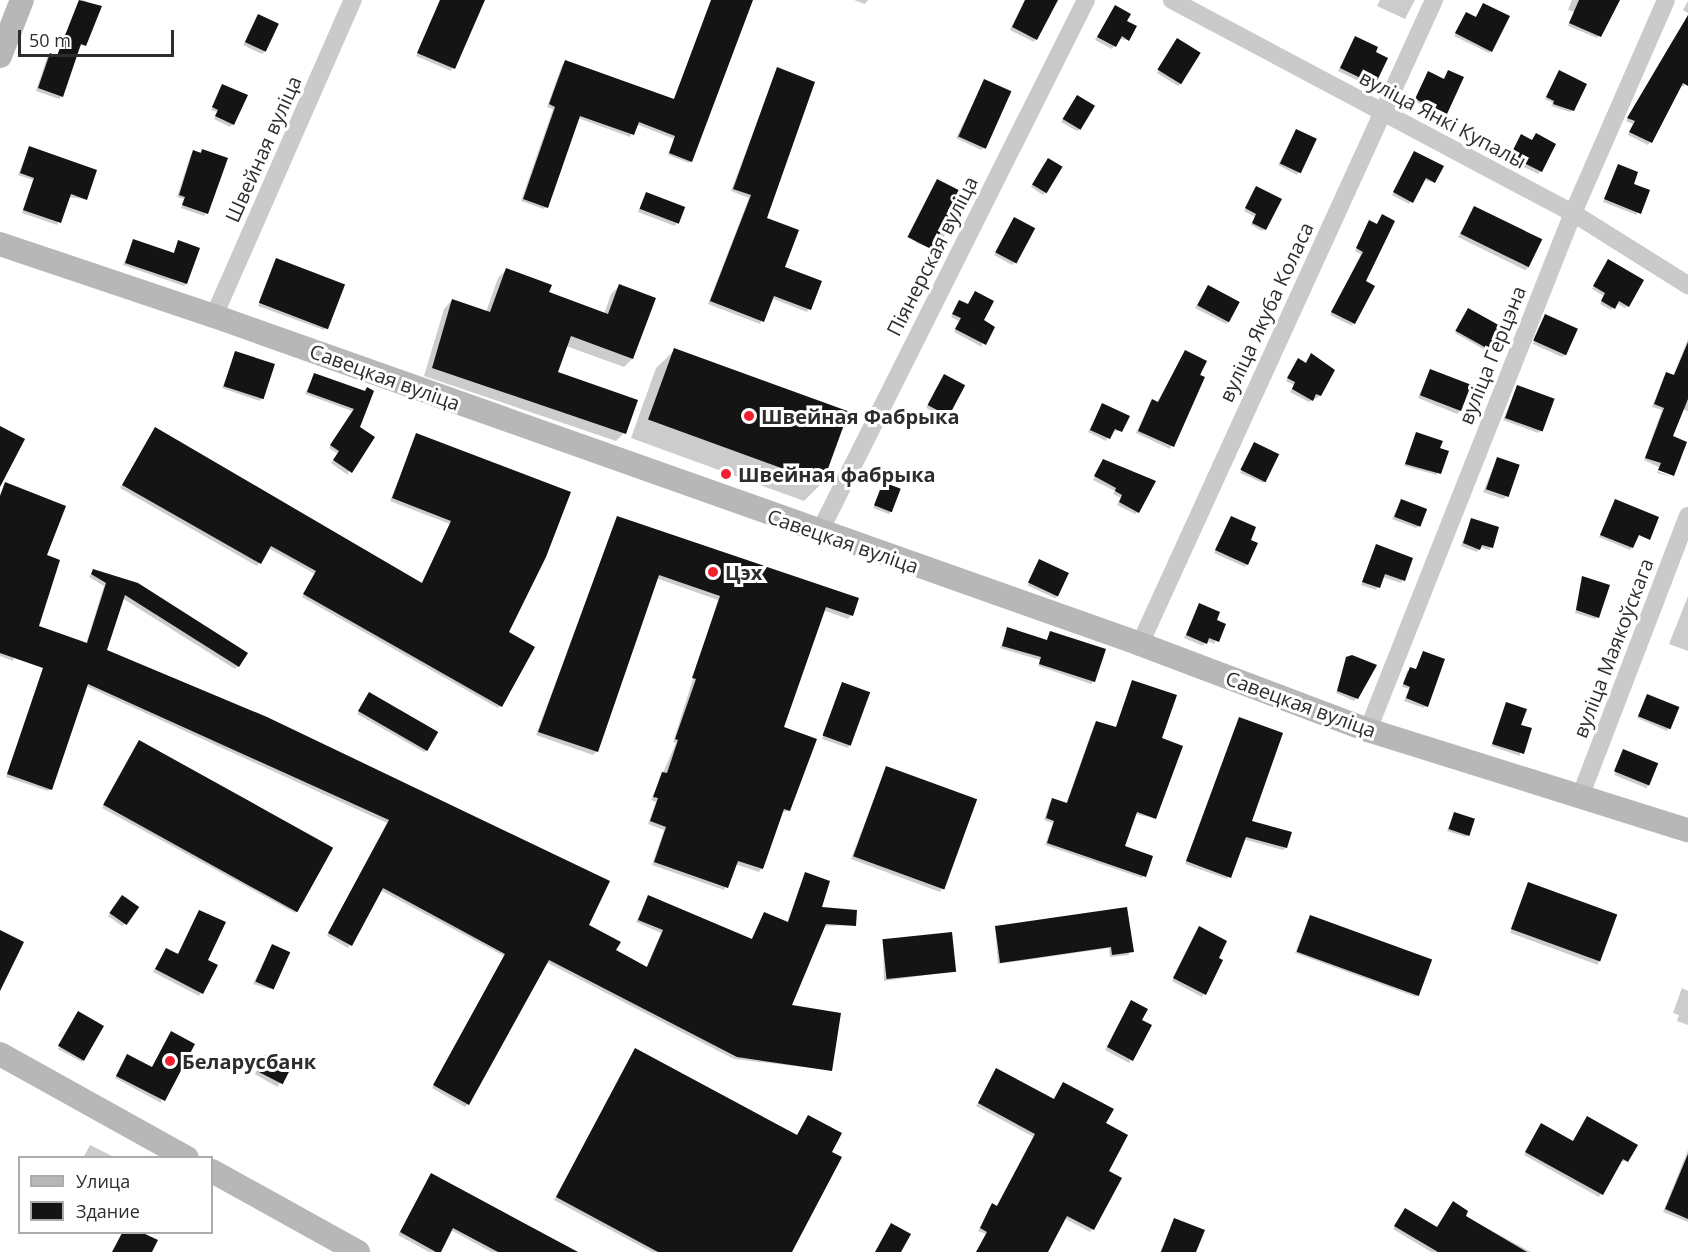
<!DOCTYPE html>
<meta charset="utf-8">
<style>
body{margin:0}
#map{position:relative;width:1688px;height:1252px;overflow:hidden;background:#fff;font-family:"Open Sans",sans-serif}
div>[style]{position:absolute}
.shadow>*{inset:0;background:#0003;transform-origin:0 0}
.building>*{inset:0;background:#141414;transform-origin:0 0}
.street>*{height:18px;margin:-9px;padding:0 9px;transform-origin:9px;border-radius:9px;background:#cacaca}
.secondary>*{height:24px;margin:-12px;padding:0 12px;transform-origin:12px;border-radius:12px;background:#b7b7b7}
.dots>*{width:16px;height:16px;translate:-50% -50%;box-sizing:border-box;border:3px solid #fff;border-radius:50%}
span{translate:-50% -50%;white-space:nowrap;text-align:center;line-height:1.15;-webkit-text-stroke:6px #fff;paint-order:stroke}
.street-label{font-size:20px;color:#2d2d2d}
.poi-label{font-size:20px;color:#2d2d2d;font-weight:700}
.left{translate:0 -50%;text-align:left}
.legend{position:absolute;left:18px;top:1156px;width:195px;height:78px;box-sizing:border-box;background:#fff;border:2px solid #ababab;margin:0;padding:8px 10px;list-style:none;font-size:18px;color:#2d2d2d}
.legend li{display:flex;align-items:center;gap:12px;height:30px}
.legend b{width:30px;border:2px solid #ababab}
.scale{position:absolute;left:18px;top:30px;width:156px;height:27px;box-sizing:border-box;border:3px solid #2d2d2d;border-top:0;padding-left:8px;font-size:18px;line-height:21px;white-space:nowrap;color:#2d2d2d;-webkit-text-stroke:4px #fff;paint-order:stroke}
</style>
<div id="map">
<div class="shadow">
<div style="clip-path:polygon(83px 0,100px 7px,85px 45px,79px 46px,62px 96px,59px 99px,36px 91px,47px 57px,56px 57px,78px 2px)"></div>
<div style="clip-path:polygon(440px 0,483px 0,451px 71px,416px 56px)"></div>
<div style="clip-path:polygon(712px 0,751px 0,691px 161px,689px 163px,668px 155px,674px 139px,636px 124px,630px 137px,578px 118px,546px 207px,544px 209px,521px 201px,553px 109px,547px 107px,562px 65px,565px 62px,673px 101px)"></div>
<div style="clip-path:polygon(854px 0,868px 0,865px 4px)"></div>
<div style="clip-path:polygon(1025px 0,1056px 0,1034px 42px,1010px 30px)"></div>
<div style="clip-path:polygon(1380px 0,1415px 0,1405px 19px,1377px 6px)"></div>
<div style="clip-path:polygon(1572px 0,1617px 0,1597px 38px,1568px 26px,1574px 12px,1568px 10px)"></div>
<div style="clip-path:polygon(1688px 1px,1688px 13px,1683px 10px)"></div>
<div style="clip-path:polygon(1483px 5px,1491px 51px,1489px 53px,1454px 36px,1464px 16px,1475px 18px)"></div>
<div style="clip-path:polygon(1115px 6px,1125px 21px,1128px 40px,1119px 39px,1112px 49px,1095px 40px)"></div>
<div style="clip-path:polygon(259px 16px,264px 52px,262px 54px,243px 45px)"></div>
<div style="clip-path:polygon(1355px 38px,1374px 84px,1371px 87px,1338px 71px)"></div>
<div style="clip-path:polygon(1673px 40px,1688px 45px,1688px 80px,1683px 87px,1680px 85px,1648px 145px,1628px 135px,1633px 124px,1626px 121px)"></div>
<div style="clip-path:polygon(1174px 43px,1181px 83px,1178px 86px,1157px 73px)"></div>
<div style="clip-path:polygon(777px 69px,765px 219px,783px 268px,820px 282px,807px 312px,771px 298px,760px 324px,708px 304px,749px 198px,731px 191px)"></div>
<div style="clip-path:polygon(1449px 72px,1443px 115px,1414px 101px,1428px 73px,1443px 80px)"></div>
<div style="clip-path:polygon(1559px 72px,1573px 110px,1570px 112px,1551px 106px,1553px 103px,1545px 99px)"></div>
<div style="clip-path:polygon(985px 80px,984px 148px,981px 150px,956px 138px)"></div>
<div style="clip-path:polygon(223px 85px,233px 124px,230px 127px,214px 119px,217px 112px,211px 110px)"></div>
<div style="clip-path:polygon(1074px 100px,1080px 129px,1077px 131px,1061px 122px)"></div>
<div style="clip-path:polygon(1296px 131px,1299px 172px,1297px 175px,1278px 165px)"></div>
<div style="clip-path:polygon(1536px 135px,1541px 171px,1538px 174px,1508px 159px,1521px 136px,1532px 141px)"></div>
<div style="clip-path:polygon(29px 148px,86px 199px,68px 197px,57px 225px,22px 213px,33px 180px,18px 175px)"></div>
<div style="clip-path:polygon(203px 151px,206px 213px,204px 216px,181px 208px,184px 199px,177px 197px,191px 154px)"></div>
<div style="clip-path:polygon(1412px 155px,1434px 182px,1423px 180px,1409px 204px,1392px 195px)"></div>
<div style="clip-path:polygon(1045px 162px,1046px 192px,1043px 195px,1031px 187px)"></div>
<div style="clip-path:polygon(1619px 166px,1632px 185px,1637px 215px,1603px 202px)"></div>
<div style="left:935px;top:184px;width:25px;height:62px;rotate:18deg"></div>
<div style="clip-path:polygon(1254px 190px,1265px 229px,1262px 231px,1251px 225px,1255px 217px,1244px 211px)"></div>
<div style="clip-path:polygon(646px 193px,677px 223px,675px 226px,638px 212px)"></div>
<div style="clip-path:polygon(1474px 208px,1528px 268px,1525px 270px,1458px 237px)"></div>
<div style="clip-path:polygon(1014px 219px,1015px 262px,1012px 265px,994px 255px)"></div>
<div style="clip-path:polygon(1380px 219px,1354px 323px,1352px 326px,1330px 315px,1361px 254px,1355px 251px,1367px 225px,1376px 225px)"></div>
<div style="clip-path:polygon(134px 240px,173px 254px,179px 242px,186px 284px,184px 286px,123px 265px)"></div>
<div style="clip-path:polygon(277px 260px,327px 327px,324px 330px,258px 306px)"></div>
<div style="clip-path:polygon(1606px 264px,1628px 306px,1625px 308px,1616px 303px,1611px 310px,1600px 304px,1604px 296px,1592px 289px)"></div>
<div style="clip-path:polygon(506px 270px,547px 293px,604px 314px,611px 294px,620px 285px,632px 359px,624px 367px,566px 346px,556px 372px,624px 433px,616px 441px,424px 376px,444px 309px,452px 300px,486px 312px,498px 278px)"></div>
<div style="clip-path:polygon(1208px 286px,1228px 322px,1226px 324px,1195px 308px)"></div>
<div style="clip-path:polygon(975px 293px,982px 321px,982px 347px,954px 332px,959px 321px,951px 317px,957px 304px,967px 305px)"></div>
<div style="clip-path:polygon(1466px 313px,1488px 347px,1485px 350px,1455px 333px)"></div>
<div style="clip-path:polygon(1545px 316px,1565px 355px,1562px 357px,1533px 344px)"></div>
<div style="clip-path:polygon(1688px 339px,1688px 411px,1682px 409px,1671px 437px,1673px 474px,1644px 460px,1662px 410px,1652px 407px,1664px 377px,1673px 376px)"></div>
<div style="clip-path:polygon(675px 350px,822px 483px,804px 501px,631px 438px,656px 368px)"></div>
<div style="clip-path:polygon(1185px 352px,1204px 378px,1170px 449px,1136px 433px,1150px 403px,1157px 403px)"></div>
<div style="clip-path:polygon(236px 353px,262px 398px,260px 401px,222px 388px)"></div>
<div style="clip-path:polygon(1309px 357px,1333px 371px,1320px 396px,1309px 402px,1290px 392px,1294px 385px,1286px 381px,1296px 363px,1305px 364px)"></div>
<div style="clip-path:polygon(1430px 370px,1460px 411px,1457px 414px,1418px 398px)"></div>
<div style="clip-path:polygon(314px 375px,364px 393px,348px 475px,331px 463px,338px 454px,329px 448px,352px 411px,305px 394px)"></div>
<div style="clip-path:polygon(942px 378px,947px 415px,945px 418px,926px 408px)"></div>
<div style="clip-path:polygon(1517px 387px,1541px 431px,1538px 433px,1503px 420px)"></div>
<div style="clip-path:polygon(1102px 405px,1121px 431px,1112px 431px,1106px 441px,1088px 432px)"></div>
<div style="clip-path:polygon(155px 429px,421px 584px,450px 524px,390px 501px,417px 435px,507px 632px,501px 706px,498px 708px,302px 597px,315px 574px,268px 548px,257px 566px,120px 488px)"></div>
<div style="clip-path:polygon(1417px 434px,1438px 449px,1437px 475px,1404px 466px)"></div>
<div style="clip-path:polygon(1254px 444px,1265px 481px,1263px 483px,1240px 473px)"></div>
<div style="clip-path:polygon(1497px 459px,1506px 497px,1503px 499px,1483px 492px)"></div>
<div style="clip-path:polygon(1103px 461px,1138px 512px,1135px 514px,1117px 505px,1121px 498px,1113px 494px,1115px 491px,1093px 480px)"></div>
<div style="clip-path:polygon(1657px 471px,1672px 477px,1657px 473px)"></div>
<div style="clip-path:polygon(6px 484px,45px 556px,13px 661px,0 656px,0 495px)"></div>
<div style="clip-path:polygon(884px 484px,891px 511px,889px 514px,873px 508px)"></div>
<div style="clip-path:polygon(1401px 501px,1419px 526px,1416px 528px,1392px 519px)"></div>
<div style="clip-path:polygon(1615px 501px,1632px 547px,1630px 550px,1599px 537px)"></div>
<div style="clip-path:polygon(617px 517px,851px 615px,848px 619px,823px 610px,782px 728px,789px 811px,781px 812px,762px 868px,759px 872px,735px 864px,724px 890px,652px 865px,664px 830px,648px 824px,656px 802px,651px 800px,676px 743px,673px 742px,718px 600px,656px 578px,596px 752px,593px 755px,536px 735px)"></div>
<div style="clip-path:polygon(1231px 518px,1247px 564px,1245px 567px,1214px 553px)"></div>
<div style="clip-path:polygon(1471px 520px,1491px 547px,1489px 550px,1480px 547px,1477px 552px,1461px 546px)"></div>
<div style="clip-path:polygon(1376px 546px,1411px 558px,1401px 583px,1383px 577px,1376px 590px,1361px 585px)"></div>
<div style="left:1039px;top:561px;width:31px;height:27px;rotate:25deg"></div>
<div style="clip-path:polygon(94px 570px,238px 666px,235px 669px,122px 598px,105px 651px,587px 926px,614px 951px,646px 968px,661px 933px,636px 922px,648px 897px,751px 940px,764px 914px,787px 923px,805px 874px,820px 909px,855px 925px,824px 926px,790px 1006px,831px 1070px,734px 1059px,546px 962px,468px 1104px,465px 1107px,432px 1088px,504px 956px,380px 890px,348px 948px,327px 936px,387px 823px,86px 686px,51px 789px,48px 791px,6px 777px,54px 636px,86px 644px,104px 586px,89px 577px)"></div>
<div style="clip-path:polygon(1582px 578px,1598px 617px,1595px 619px,1575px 613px)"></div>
<div style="clip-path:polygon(1688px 596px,1688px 651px,1669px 644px)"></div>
<div style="clip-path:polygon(1200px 605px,1215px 621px,1215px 644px,1206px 641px,1203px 646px,1184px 638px)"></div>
<div style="clip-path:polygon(1008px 629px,1046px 641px,1050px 633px,1094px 681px,1091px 684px,1038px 666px,1040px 660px,1000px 648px)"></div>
<div style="clip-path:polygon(1424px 652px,1426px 706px,1424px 708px,1404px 701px,1409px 689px,1402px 687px,1407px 671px,1415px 671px)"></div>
<div style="clip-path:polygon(1347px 658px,1357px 698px,1354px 701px,1336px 693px)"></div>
<div style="clip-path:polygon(1132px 682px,1160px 739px,1155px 818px,1135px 814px,1123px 847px,1144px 876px,1142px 878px,1045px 845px,1053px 823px,1044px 820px,1050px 802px,1066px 804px,1094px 725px,1115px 729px)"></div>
<div style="clip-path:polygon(842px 684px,850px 745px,848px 748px,822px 739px)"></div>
<div style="clip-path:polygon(1648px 696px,1669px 728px,1667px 731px,1637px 718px)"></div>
<div style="clip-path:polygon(367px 697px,436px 733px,427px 750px,424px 752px,357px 714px)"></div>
<div style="clip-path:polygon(1506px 704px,1519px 726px,1520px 756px,1491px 746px)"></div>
<div style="clip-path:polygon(1239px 719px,1250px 822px,1286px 848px,1283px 850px,1243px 839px,1227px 879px,1185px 864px)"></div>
<div style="clip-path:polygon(137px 745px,297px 910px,295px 913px,102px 808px)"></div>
<div style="left:1624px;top:751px;width:35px;height:26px;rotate:22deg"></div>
<div style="clip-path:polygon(886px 768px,942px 889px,940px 892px,851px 859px)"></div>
<div style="clip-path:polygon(1455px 814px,1468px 835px,1466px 837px,1447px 831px)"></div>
<div style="left:1528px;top:884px;width:93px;height:52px;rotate:20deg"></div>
<div style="clip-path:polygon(120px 900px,125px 924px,122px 926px,108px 916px)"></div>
<div style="clip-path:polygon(1126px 909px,1129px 955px,1110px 957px,1109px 948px,998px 964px,995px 927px)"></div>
<div style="clip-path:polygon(1310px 916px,1418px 995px,1416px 997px,1295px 953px)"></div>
<div style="clip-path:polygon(1197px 931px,1221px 961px,1202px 997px,1172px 981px)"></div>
<div style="clip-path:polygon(883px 941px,955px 971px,884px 981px)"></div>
<div style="clip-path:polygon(272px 946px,272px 986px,270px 989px,253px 984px)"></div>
<div style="clip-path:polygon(166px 950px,216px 966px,199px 996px,153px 972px)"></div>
<div style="clip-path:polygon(1682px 988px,1688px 991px,1688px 1025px,1677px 1021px,1679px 1015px,1673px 1013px)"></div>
<div style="clip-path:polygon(1129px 1004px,1140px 1021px,1150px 1026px,1129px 1063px,1105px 1050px)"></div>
<div style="clip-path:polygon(76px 1015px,84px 1060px,82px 1062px,58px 1049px)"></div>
<div style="clip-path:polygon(171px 1033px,161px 1103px,115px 1078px,125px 1059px,151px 1069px)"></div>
<div style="clip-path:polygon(633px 1053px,830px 1153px,790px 1252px,652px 1252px,554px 1200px)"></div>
<div style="left:265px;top:1056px;width:26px;height:21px;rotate:29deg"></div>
<div style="clip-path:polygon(994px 1073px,1053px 1100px,1063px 1084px,1107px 1172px,1093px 1229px,1090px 1232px,1064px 1218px,1046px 1252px,976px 1252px,986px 1234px,978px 1231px,990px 1208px,996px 1207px,1034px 1137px,976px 1106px)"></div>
<div style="clip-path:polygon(1539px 1127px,1573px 1142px,1635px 1146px,1627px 1161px,1620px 1161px,1599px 1197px,1524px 1155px)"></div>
<div style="clip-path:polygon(90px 1145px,116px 1158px,83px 1158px)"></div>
<div style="clip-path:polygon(1688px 1150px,1688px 1222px,1663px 1212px)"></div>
<div style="clip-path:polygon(429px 1178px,575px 1252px,491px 1252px,451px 1230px,439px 1252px,429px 1252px,398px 1235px)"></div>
<div style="clip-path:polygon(1403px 1212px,1436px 1229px,1464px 1216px,1531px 1252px,1431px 1252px,1393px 1229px)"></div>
<div style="clip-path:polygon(1174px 1220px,1195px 1252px,1160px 1252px)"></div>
</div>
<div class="building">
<div style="clip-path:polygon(79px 0,102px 6px,86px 46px,81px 44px,63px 97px,38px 88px,50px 53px,57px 56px)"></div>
<div style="clip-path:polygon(440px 0,485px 0,455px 69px,417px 53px)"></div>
<div style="clip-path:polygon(711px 0,753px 0,692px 162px,669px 153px,675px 136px,639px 122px,634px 135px,580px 116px,548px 208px,523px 199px,555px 107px,549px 104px,565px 60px,674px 99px)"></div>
<div style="clip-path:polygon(1025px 0,1058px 0,1037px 40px,1012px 27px)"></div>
<div style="clip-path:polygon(1579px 0,1620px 0,1601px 37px,1569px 23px)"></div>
<div style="clip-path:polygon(1483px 3px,1510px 16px,1492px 52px,1455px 33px,1466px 12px,1476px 17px)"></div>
<div style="clip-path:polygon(1115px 5px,1131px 14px,1127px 21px,1137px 26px,1129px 41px,1122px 36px,1116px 47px,1097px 37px)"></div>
<div style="left:258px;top:14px;width:23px;height:31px;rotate:25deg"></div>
<div style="clip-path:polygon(1688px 15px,1688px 86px,1683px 83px,1652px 143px,1629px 132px,1635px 121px,1627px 118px)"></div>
<div style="clip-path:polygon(1355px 36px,1378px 47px,1376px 52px,1388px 58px,1375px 85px,1340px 68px)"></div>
<div style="left:1177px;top:38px;width:28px;height:37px;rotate:32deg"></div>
<div style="clip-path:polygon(777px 67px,815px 82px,767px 218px,799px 230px,785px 267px,822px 281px,811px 310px,774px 296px,764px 322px,710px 301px,751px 195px,733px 189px)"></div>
<div style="clip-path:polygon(1448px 70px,1464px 77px,1447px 114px,1415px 99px,1428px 71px,1444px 79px)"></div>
<div style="clip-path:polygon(1559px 70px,1587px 84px,1574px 111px,1553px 104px,1554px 101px,1546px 97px)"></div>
<div style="left:984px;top:79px;width:30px;height:63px;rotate:24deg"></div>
<div style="clip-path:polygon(222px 84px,248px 95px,234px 125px,215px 116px,218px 110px,212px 107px)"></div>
<div style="left:1077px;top:95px;width:21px;height:28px;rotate:31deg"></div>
<div style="left:1296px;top:129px;width:23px;height:38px;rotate:25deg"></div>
<div style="clip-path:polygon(1536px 133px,1556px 144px,1542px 172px,1510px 156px,1521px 134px,1532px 140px)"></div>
<div style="clip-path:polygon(29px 146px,97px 170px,87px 200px,71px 194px,61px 223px,23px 210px,34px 178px,20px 173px)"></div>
<div style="clip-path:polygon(202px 149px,228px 158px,208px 214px,182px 205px,185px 197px,179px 195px,193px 150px,201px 153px)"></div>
<div style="clip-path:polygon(1414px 151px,1444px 166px,1435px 183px,1426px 178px,1413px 203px,1393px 192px)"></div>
<div style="left:1048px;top:158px;width:17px;height:31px;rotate:31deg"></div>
<div style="clip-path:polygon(1618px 164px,1638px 172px,1634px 184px,1650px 190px,1641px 214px,1604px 199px)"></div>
<div style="left:937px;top:179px;width:27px;height:65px;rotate:27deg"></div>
<div style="clip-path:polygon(1256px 186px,1282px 199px,1266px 230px,1252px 223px,1256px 214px,1245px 208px)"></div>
<div style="left:646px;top:192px;width:42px;height:18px;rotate:21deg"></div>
<div style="left:1474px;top:206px;width:76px;height:31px;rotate:26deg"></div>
<div style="clip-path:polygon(1382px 214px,1395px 221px,1366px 281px,1375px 286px,1355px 324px,1331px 312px,1363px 252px,1356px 248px,1369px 220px,1377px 224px)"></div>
<div style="left:1014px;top:217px;width:24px;height:40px;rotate:28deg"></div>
<div style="clip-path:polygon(133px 239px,174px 253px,178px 240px,200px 248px,187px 284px,125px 263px)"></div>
<div style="left:276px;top:258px;width:74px;height:48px;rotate:21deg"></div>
<div style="clip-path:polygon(1608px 259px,1644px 280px,1629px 307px,1619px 301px,1615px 309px,1601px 301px,1605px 293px,1593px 286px)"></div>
<div style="clip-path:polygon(506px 268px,552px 285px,549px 292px,608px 314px,619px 284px,656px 298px,633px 359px,571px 336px,558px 372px,638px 400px,626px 434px,432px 368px,452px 299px,490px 312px)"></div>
<div style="left:1208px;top:285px;width:36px;height:23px;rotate:28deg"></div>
<div style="clip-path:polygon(975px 291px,994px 301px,984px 320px,995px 327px,986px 345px,955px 329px,961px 318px,952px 314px,959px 300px,968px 304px)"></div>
<div style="left:1468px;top:308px;width:38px;height:26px;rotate:29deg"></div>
<div style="left:1545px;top:314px;width:36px;height:29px;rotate:24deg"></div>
<div style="clip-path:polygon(1688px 342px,1688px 399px,1673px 436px,1687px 442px,1674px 476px,1658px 470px,1661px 463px,1645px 458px,1664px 408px,1654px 404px,1666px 372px,1674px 375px)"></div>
<div style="left:674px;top:348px;width:186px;height:76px;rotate:20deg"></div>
<div style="clip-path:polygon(1185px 350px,1207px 361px,1200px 375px,1205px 377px,1174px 447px,1138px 431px,1152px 399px,1158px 402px)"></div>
<div style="left:235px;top:351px;width:42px;height:37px;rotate:18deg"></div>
<div style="clip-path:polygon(1311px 353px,1335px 370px,1321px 396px,1316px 394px,1313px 401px,1292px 389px,1295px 382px,1287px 378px,1298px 358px,1306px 363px)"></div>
<div style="left:1430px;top:369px;width:44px;height:28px;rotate:21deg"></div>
<div style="clip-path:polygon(314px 373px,365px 391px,367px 387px,374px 391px,360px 427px,375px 437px,352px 473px,333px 460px,339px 451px,330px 445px,354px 409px,307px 392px)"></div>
<div style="left:944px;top:374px;width:24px;height:35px;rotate:28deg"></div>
<div style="left:1517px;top:385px;width:40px;height:35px;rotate:20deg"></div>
<div style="clip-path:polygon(1102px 403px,1130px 416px,1122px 432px,1115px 429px,1110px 439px,1090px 430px)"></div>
<div style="clip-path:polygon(0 426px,25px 439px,0 487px)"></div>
<div style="clip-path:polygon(155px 427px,422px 583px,451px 521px,392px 498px,416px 433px,571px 492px,546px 557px,509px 632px,535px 647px,502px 707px,303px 594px,316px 571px,271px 546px,261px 564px,122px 485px)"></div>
<div style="clip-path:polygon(1416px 432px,1443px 441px,1440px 448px,1449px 451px,1441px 474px,1405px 464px)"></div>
<div style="left:1254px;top:442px;width:28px;height:31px;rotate:26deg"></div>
<div style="left:1497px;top:457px;width:24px;height:34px;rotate:19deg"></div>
<div style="clip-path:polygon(1103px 459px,1156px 481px,1139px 513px,1119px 502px,1122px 495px,1115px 491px,1116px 488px,1094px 476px)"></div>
<div style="clip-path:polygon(5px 482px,66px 506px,47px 555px,60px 560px,39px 626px,87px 643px,106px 583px,91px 574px,93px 569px,138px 583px,248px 653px,239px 667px,125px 595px,107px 650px,267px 717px,610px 881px,589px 925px,621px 942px,616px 950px,647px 967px,663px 930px,638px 920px,648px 895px,752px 939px,764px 912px,788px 922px,805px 872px,830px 881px,822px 907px,857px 910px,856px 926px,826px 924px,792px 1005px,841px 1013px,832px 1071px,737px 1057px,549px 960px,469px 1105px,433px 1085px,505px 954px,383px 888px,352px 946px,328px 933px,389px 820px,88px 684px,52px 790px,7px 774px,43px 668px,0 653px,0 496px)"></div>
<div style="left:883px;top:482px;width:19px;height:25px;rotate:21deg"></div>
<div style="left:1401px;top:499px;width:28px;height:19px;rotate:21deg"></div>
<div style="clip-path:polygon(1615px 499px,1659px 517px,1650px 540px,1639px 535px,1633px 548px,1600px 535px)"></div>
<div style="clip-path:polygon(617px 516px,859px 598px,853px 616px,826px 607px,784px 727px,817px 739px,790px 811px,784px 809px,763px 869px,738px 861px,728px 888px,654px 862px,666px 827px,650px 821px,658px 798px,653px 797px,662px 772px,667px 773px,678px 740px,675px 739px,696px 679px,692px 678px,720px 596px,659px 575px,598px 752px,538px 732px)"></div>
<div style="clip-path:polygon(1231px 516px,1256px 527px,1251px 540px,1258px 543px,1248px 565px,1215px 550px)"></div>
<div style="clip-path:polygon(1471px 518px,1499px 527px,1493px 548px,1482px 545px,1480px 550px,1463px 543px)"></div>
<div style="clip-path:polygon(1376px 544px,1413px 558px,1405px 581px,1385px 574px,1380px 588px,1362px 582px)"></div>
<div style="left:1039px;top:559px;width:33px;height:26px;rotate:25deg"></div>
<div style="clip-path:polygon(1582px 576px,1610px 585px,1599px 618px,1576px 610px)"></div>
<div style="clip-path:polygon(1199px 603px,1220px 612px,1217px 620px,1226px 624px,1219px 642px,1209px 638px,1207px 644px,1186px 635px)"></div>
<div style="clip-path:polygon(1007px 627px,1047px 640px,1050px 631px,1106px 649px,1095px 682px,1039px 664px,1041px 657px,1002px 646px)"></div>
<div style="clip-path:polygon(1423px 651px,1445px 659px,1428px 707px,1406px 698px,1410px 687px,1403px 684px,1410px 667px,1416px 669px)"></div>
<div style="clip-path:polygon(1352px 655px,1377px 665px,1358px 699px,1337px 691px,1346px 657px)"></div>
<div style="clip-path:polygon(1132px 680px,1177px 695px,1162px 738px,1183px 746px,1156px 819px,1137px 812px,1125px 846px,1153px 856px,1146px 877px,1047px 843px,1054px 821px,1046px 818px,1052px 798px,1067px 803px,1096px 721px,1116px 727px)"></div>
<div style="left:842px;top:682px;width:30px;height:57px;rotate:20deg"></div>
<div style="left:369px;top:692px;width:80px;height:22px;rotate:30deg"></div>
<div style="left:1647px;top:694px;width:35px;height:24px;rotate:22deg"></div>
<div style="clip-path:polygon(1506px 702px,1527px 709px,1521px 725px,1532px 728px,1524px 754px,1492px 744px)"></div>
<div style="clip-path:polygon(1239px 717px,1283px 733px,1252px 821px,1292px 832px,1287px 848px,1246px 837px,1231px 878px,1186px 861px)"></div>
<div style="left:139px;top:740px;width:222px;height:74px;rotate:29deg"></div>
<div style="left:1623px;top:749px;width:38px;height:24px;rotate:22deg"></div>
<div style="left:886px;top:766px;width:97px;height:96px;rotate:20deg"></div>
<div style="left:1454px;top:812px;width:22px;height:18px;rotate:18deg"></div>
<div style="left:1528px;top:882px;width:95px;height:50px;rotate:20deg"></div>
<div style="left:122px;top:895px;width:21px;height:22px;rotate:35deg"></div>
<div style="clip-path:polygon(1127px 907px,1134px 952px,1112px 955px,1111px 947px,1000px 963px,995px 926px)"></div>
<div style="clip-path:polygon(199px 910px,226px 922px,208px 960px,218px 965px,203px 994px,155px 969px,166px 948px,178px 954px)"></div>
<div style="left:1310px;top:915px;width:130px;height:39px;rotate:20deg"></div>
<div style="clip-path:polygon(1199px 926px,1227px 941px,1219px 958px,1223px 960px,1206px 995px,1173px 978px)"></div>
<div style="clip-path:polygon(0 930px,24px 942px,0 991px)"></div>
<div style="left:952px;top:932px;width:40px;height:70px;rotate:84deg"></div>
<div style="left:272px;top:944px;width:20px;height:41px;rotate:24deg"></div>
<div style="clip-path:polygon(1131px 1000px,1148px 1009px,1142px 1020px,1152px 1025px,1133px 1061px,1107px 1047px)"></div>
<div style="left:78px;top:1011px;width:30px;height:40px;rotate:30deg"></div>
<div style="clip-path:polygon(171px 1031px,195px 1044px,165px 1101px,116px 1076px,127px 1054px,152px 1067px)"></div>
<div style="clip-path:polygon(635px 1048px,797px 1135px,808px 1115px,842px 1133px,832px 1152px,842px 1157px,792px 1252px,658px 1252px,556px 1197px)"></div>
<div style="left:265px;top:1055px;width:29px;height:18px;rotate:27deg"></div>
<div style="clip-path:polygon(996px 1068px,1054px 1099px,1063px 1082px,1114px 1109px,1106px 1123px,1128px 1135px,1109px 1171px,1122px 1178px,1094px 1230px,1067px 1216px,1048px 1252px,976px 1252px,987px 1232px,980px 1228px,992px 1203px,997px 1206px,1035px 1134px,978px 1103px)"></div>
<div style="clip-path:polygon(1587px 1116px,1638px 1145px,1628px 1162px,1623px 1159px,1603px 1195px,1525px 1152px,1541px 1123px,1573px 1141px)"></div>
<div style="clip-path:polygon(1688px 1154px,1688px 1219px,1665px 1209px)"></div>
<div style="clip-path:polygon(431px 1173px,578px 1252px,498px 1252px,453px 1228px,441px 1252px,436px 1252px,400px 1232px)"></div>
<div style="clip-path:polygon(1453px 1201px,1468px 1211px,1466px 1216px,1527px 1252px,1438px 1252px,1394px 1226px,1405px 1208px,1437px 1227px)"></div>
<div style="clip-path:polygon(1174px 1218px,1205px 1230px,1196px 1252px,1161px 1252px)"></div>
<div style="clip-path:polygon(891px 1223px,911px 1234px,901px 1252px,875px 1252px)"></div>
<div style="clip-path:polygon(122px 1233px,143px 1233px,158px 1240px,152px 1252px,112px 1252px)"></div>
</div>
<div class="street">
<div style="left:1172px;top:0;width:454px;rotate:28deg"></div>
<div style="left:1573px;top:213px;width:136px;rotate:32.1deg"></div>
<div style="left:214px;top:316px;width:345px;rotate:-66.3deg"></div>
<div style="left:819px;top:533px;width:596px;rotate:-63.39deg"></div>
<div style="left:1140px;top:644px;width:708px;rotate:-65.46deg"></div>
<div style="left:1368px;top:730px;width:556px;rotate:-68.37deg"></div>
<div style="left:1573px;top:213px;width:232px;rotate:-66.4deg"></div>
<div style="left:1580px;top:797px;width:301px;rotate:-69deg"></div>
</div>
<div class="secondary">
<div style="left:0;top:56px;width:60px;rotate:-68.6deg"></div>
<div style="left:0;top:244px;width:226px;rotate:18.6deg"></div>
<div style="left:214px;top:316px;width:982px;rotate:19.5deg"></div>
<div style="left:1140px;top:644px;width:244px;rotate:20.7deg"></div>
<div style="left:1368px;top:730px;width:335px;rotate:17.4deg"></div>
<div style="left:0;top:1054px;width:214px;rotate:29.1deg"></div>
<div style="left:212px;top:1171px;width:167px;rotate:29deg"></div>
</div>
<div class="dots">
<div style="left:749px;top:416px;background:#f2202e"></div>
<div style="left:726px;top:474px;background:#f2202e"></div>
<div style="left:713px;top:572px;background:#f2202e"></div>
<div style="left:170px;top:1061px;background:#f2202e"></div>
</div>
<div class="street-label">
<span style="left:1443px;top:119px;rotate:28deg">вуліца Янкі Купалы</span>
<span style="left:263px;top:149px;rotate:-66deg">Швейная вуліца</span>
<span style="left:932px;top:256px;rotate:-63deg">Піянерская вуліца</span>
<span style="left:1266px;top:312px;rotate:-65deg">вуліца Якуба Коласа</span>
<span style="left:1492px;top:355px;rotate:-68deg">вуліца Герцэна</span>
<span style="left:385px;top:377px;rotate:20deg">Савецкая вуліца</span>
<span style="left:843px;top:541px;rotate:19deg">Савецкая вуліца</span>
<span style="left:1613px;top:648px;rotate:-69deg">вуліца Маякоўскага</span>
<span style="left:1301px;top:704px;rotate:20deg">Савецкая вуліца</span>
</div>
<div class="poi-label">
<span class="left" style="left:761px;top:416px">Швейная Фабрыка</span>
<span class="left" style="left:738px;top:474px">Швейная фабрыка</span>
<span class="left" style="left:725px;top:572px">Цэх</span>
<span class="left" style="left:182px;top:1061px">Беларусбанк</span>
</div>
<ul class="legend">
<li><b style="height:8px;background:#b7b7b7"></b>Улица</li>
<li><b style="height:16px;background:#141414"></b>Здание</li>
</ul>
<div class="scale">50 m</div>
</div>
